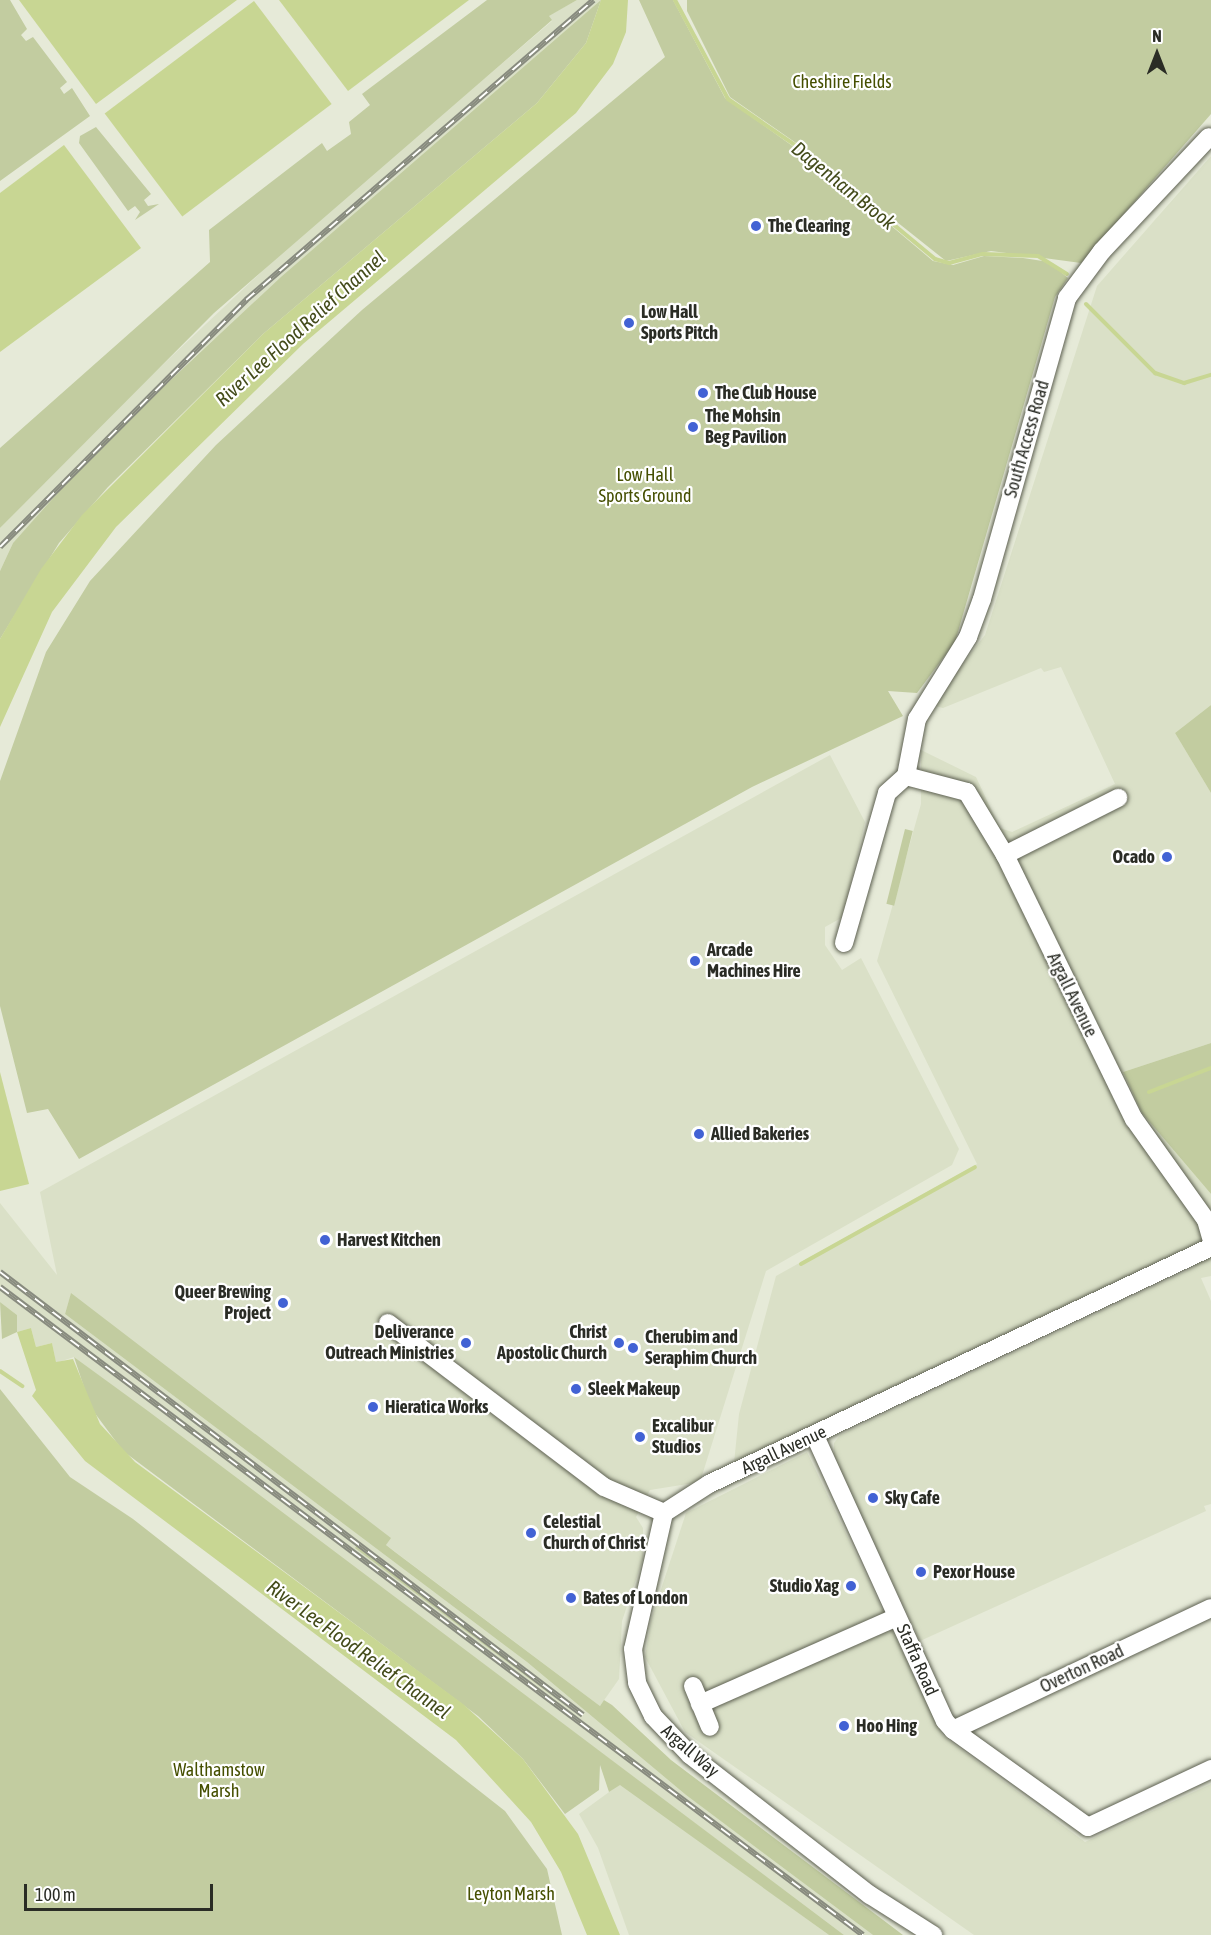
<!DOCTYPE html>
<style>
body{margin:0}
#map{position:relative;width:1211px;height:1935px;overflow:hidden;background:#e6ead8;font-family:"Asap Condensed",sans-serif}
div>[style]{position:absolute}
.built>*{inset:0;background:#dae0c7}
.green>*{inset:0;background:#c2cca0;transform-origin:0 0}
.water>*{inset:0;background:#c8d693;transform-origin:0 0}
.stream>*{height:4px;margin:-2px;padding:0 2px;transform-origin:2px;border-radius:2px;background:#c8d693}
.roads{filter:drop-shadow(0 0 2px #5d6051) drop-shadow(0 0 2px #5d6051)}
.minor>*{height:18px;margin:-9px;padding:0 9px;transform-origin:9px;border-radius:9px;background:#fff}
.rail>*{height:6px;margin-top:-3px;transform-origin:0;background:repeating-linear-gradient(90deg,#fff 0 11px,#888b7f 0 22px);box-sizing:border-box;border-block:2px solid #888b7f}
.dots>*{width:16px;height:16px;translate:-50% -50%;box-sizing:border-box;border:3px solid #fff;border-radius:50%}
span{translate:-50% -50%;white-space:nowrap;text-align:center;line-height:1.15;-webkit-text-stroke:4.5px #fff;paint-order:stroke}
.park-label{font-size:18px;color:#454f00}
.poi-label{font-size:18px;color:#2a2c25;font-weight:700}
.left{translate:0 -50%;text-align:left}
.right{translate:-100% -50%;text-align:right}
.street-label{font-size:18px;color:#2a2c25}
.water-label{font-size:20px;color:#444c1b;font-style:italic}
.north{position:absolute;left:1127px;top:24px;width:60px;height:60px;-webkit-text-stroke:4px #fff;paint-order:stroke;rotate:0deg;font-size:16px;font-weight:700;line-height:24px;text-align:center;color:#2a2c25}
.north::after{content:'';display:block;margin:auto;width:21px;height:27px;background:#2a2c25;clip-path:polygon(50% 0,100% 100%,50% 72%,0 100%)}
.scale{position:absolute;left:24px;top:1884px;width:189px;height:27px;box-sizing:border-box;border:3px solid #2a2c25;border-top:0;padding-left:8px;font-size:18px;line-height:21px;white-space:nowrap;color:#2a2c25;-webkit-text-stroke:4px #fff;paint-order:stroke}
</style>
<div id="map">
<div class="built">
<div style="clip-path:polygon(577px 0,603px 0,170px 378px,13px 543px,0 571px,0 528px,91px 432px,305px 231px,552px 21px,548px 16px)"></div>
<div style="clip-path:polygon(1211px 156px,1211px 705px,1175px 733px,1211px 793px,1211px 1043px,1123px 1072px,1142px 1113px,1211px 1194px,1211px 1276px,1201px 1278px,1211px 1301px,1211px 1504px,1204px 1506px,1206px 1511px,920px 1641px,834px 1457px,834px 1443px,840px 1435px,1195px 1267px,1191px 1257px,734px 1463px,739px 1414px,776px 1276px,977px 1164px,877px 961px,921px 804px,921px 750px,976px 777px,1000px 828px,1012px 832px,1115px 784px,1061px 667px,1044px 672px,1041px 668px,943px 708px,931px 705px,985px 635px,1097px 286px)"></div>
<div style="clip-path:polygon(830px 755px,865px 822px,843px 917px,825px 927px,825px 945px,842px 970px,861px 958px,959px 1149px,952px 1165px,766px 1271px,700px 1482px,650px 1490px,636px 1517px,643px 1528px,643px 1559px,622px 1621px,619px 1679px,600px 1706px,386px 1545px,390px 1538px,71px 1294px,65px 1314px,527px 1662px,686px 1795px,873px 1935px,844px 1935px,74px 1357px,56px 1363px,52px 1343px,36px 1347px,31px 1328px,17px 1332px,17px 1315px,0 1302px,0 1203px,57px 1275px,40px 1192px)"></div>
<div style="clip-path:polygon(807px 1452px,943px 1736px,1085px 1842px,1211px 1784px,1211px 1935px,974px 1935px,685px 1732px,645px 1657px,651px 1620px,686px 1513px)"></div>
<div style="clip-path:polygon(620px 1784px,829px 1935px,629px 1935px,598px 1848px,579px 1814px)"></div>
</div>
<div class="green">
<div style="clip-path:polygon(0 0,10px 0,27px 29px,21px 35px,26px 41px,33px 37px,67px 82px,60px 88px,64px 94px,72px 88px,90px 116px,0 181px)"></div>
<div style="clip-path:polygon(487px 0,577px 0,549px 16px,552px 20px,214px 313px,0 528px,0 448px,210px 262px,209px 230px,322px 143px,327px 151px,351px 134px,349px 122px,370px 105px,362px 94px)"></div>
<div style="clip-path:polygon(601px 0,586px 43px,537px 103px,263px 334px,108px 487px,59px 543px,0 639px,0 571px,13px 543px,99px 447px,281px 277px)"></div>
<div style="clip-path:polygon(639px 0,673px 0,725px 98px,819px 165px,933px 261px,953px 265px,984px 256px,1023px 258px,1049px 262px,1068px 278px,1055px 297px,955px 642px,917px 693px,888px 691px,903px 716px,752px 787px,79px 1159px,48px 1109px,27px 1113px,0 1006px,0 781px,46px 652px,90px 581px,216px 445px,362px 310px,665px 57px)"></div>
<div style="clip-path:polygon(687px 0,1211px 0,1211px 114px,1081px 263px,991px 251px,946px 261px,809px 152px,730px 97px,687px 11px)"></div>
<div style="clip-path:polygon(96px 127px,151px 194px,144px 200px,148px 206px,159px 204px,135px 220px,140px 212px,135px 206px,128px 211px,79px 143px,80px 136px)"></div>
<div style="clip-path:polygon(1211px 705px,1211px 793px,1175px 733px)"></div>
<div style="left:905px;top:829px;width:8px;height:77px;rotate:14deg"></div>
<div style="clip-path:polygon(1211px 1043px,1211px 1194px,1142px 1113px,1123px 1072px)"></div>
<div style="clip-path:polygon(71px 1293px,391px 1538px,386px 1545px,395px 1552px,600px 1706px,604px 1700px,612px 1705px,671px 1760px,903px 1935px,873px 1935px,686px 1795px,527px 1662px,65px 1314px)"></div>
<div style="clip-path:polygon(0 1302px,17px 1315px,17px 1332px,2px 1339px)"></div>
<div style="clip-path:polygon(74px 1357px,148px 1411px,844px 1935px,829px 1935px,620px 1785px,609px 1792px,600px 1765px,599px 1790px,565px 1814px,523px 1759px,478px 1716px,123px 1451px,91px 1408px)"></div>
<div style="clip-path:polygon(0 1389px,70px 1477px,133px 1519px,505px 1811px,547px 1869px,562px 1935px,0 1935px)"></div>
<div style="clip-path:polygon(357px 1545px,503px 1655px,566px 1706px,355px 1548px)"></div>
</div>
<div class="water">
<div style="clip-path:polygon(19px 0,237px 0,96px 104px)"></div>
<div style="clip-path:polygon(279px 0,469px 0,348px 91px)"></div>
<div style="clip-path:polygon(601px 0,628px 0,626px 32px,613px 64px,576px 113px,303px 344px,116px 527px,52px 612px,0 727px,0 639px,41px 569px,82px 515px,263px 334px,537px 103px,586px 43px)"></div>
<div style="left:254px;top:1px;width:129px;height:187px;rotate:53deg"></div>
<div style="clip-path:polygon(64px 145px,141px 248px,0 352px,0 193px)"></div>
<div style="clip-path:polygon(0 1072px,29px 1184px,0 1191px)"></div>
<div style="clip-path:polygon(31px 1328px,36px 1347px,52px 1343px,56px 1362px,73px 1359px,100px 1424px,135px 1462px,463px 1704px,523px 1759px,578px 1834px,620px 1935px,587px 1935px,561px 1872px,531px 1822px,456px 1740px,85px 1461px,32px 1396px,36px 1390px,17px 1332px)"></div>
</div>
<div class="stream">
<div style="left:675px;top:0;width:112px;rotate:61.8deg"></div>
<div style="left:728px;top:99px;width:101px;rotate:34.5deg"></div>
<div style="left:811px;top:156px;width:161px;rotate:39.7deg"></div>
<div style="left:935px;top:259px;width:15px;rotate:16deg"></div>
<div style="left:949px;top:263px;width:35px;rotate:-15deg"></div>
<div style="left:983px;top:254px;width:55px;rotate:2.1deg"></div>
<div style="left:1038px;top:256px;width:34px;rotate:32deg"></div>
<div style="left:1086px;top:304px;width:98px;rotate:45deg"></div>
<div style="left:1155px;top:373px;width:31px;rotate:19deg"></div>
<div style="left:1184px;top:383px;width:28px;rotate:-17deg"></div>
<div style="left:1149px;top:1092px;width:66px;rotate:-21.2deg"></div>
<div style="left:801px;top:1264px;width:199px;rotate:-29.1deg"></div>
<div style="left:0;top:1371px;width:27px;rotate:34deg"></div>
</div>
<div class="roads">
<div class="minor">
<div style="left:906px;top:776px;width:58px;rotate:-79.1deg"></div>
<div style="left:917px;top:719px;width:97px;rotate:-58.1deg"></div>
<div style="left:968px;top:637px;width:40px;rotate:-69.8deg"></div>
<div style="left:982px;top:599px;width:313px;rotate:-74.2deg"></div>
<div style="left:1067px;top:298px;width:59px;rotate:-53.3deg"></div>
<div style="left:1102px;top:251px;width:156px;rotate:-46.8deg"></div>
<div style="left:1005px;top:855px;width:127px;rotate:-26.8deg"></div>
<div style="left:844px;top:943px;width:156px;rotate:-74deg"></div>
<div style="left:887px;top:793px;width:25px;rotate:-42deg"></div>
<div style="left:906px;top:776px;width:63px;rotate:14.7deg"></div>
<div style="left:967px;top:792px;width:74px;rotate:58.9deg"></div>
<div style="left:1005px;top:855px;width:294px;rotate:64deg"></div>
<div style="left:1134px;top:1119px;width:124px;rotate:54.5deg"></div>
<div style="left:1206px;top:1220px;width:19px;rotate:74deg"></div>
<div style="left:388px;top:1323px;width:271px;rotate:37.2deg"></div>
<div style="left:604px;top:1487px;width:65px;rotate:23.4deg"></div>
<div style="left:815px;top:1436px;width:313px;rotate:65.5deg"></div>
<div style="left:945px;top:1721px;width:12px;rotate:48deg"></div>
<div style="left:953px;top:1730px;width:166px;rotate:35.7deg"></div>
<div style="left:1088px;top:1827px;width:136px;rotate:-25.2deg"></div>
<div style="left:664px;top:1513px;width:54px;rotate:-32.8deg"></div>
<div style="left:709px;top:1484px;width:555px;rotate:-25.27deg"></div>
<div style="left:664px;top:1513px;width:139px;rotate:102.8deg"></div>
<div style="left:633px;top:1649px;width:34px;rotate:83deg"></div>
<div style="left:637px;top:1683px;width:37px;rotate:64deg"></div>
<div style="left:653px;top:1716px;width:54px;rotate:46.5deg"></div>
<div style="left:690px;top:1755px;width:228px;rotate:37.9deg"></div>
<div style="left:870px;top:1895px;width:75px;rotate:32.4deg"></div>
<div style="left:693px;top:1686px;width:44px;rotate:67.5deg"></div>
<div style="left:700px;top:1704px;width:215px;rotate:-23.8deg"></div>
<div style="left:953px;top:1730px;width:285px;rotate:-25.3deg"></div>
</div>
</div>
<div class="rail">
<div style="left:0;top:547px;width:349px;rotate:-45.1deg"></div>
<div style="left:246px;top:300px;width:459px;rotate:-40.8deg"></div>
<div style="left:0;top:1272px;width:732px;rotate:37.23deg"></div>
<div style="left:0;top:1287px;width:1079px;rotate:36.9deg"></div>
</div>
<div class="dots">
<div style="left:756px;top:226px;background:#4262d4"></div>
<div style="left:629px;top:323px;background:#4262d4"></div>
<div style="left:703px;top:393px;background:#4262d4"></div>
<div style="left:693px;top:427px;background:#4262d4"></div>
<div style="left:1167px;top:857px;background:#4262d4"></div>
<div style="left:695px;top:961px;background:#4262d4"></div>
<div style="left:699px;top:1134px;background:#4262d4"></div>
<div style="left:325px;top:1240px;background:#4262d4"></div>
<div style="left:283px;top:1303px;background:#4262d4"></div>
<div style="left:466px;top:1343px;background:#4262d4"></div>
<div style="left:619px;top:1343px;background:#4262d4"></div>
<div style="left:633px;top:1348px;background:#4262d4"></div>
<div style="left:576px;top:1389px;background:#4262d4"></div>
<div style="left:373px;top:1407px;background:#4262d4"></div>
<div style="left:640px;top:1437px;background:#4262d4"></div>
<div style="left:873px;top:1498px;background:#4262d4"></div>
<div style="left:531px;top:1533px;background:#4262d4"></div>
<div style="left:921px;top:1572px;background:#4262d4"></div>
<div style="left:851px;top:1586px;background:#4262d4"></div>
<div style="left:571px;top:1598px;background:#4262d4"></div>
<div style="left:844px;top:1726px;background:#4262d4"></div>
</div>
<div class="park-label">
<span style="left:842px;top:82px">Cheshire Fields</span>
<span style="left:645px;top:486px">Low Hall<br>Sports Ground</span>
<span style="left:219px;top:1781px">Walthamstow<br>Marsh</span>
<span style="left:511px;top:1894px">Leyton Marsh</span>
</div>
<div class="poi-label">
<span class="left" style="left:768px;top:226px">The Clearing</span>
<span class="left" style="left:641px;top:323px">Low Hall<br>Sports Pitch</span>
<span class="left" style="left:715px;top:393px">The Club House</span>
<span class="left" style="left:705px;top:427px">The Mohsin<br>Beg Pavilion</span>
<span class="right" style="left:1155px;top:857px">Ocado</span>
<span class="left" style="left:707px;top:961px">Arcade<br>Machines Hire</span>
<span class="left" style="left:711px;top:1134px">Allied Bakeries</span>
<span class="left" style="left:337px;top:1240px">Harvest Kitchen</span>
<span class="right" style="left:271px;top:1303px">Queer Brewing<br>Project</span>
<span class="right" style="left:454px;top:1343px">Deliverance<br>Outreach Ministries</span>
<span class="right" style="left:607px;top:1343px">Christ<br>Apostolic Church</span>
<span class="left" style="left:645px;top:1348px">Cherubim and<br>Seraphim Church</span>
<span class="left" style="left:588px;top:1389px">Sleek Makeup</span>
<span class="left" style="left:385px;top:1407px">Hieratica Works</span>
<span class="left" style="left:652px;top:1437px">Excalibur<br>Studios</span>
<span class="left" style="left:885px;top:1498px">Sky Cafe</span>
<span class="left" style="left:543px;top:1533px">Celestial<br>Church of Christ</span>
<span class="left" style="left:933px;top:1572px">Pexor House</span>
<span class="right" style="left:839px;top:1586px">Studio Xag</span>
<span class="left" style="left:583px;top:1598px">Bates of London</span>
<span class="left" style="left:856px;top:1726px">Hoo Hing</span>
</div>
<div class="street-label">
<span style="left:1027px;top:439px;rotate:-74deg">South Access Road</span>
<span style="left:1072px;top:995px;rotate:64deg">Argall Avenue</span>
<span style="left:784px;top:1450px;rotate:-25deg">Argall Avenue</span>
<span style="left:917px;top:1660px;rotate:66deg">Staffa Road</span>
<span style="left:1082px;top:1669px;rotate:-25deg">Overton Road</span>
<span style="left:690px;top:1751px;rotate:41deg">Argall Way</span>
</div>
<div class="water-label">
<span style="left:844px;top:185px;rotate:39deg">Dagenham Brook</span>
<span style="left:300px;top:328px;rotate:-42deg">River Lee Flood Relief Channel</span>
<span style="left:359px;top:1649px;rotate:36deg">River Lee Flood Relief Channel</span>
</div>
<div class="north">N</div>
<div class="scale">100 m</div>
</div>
